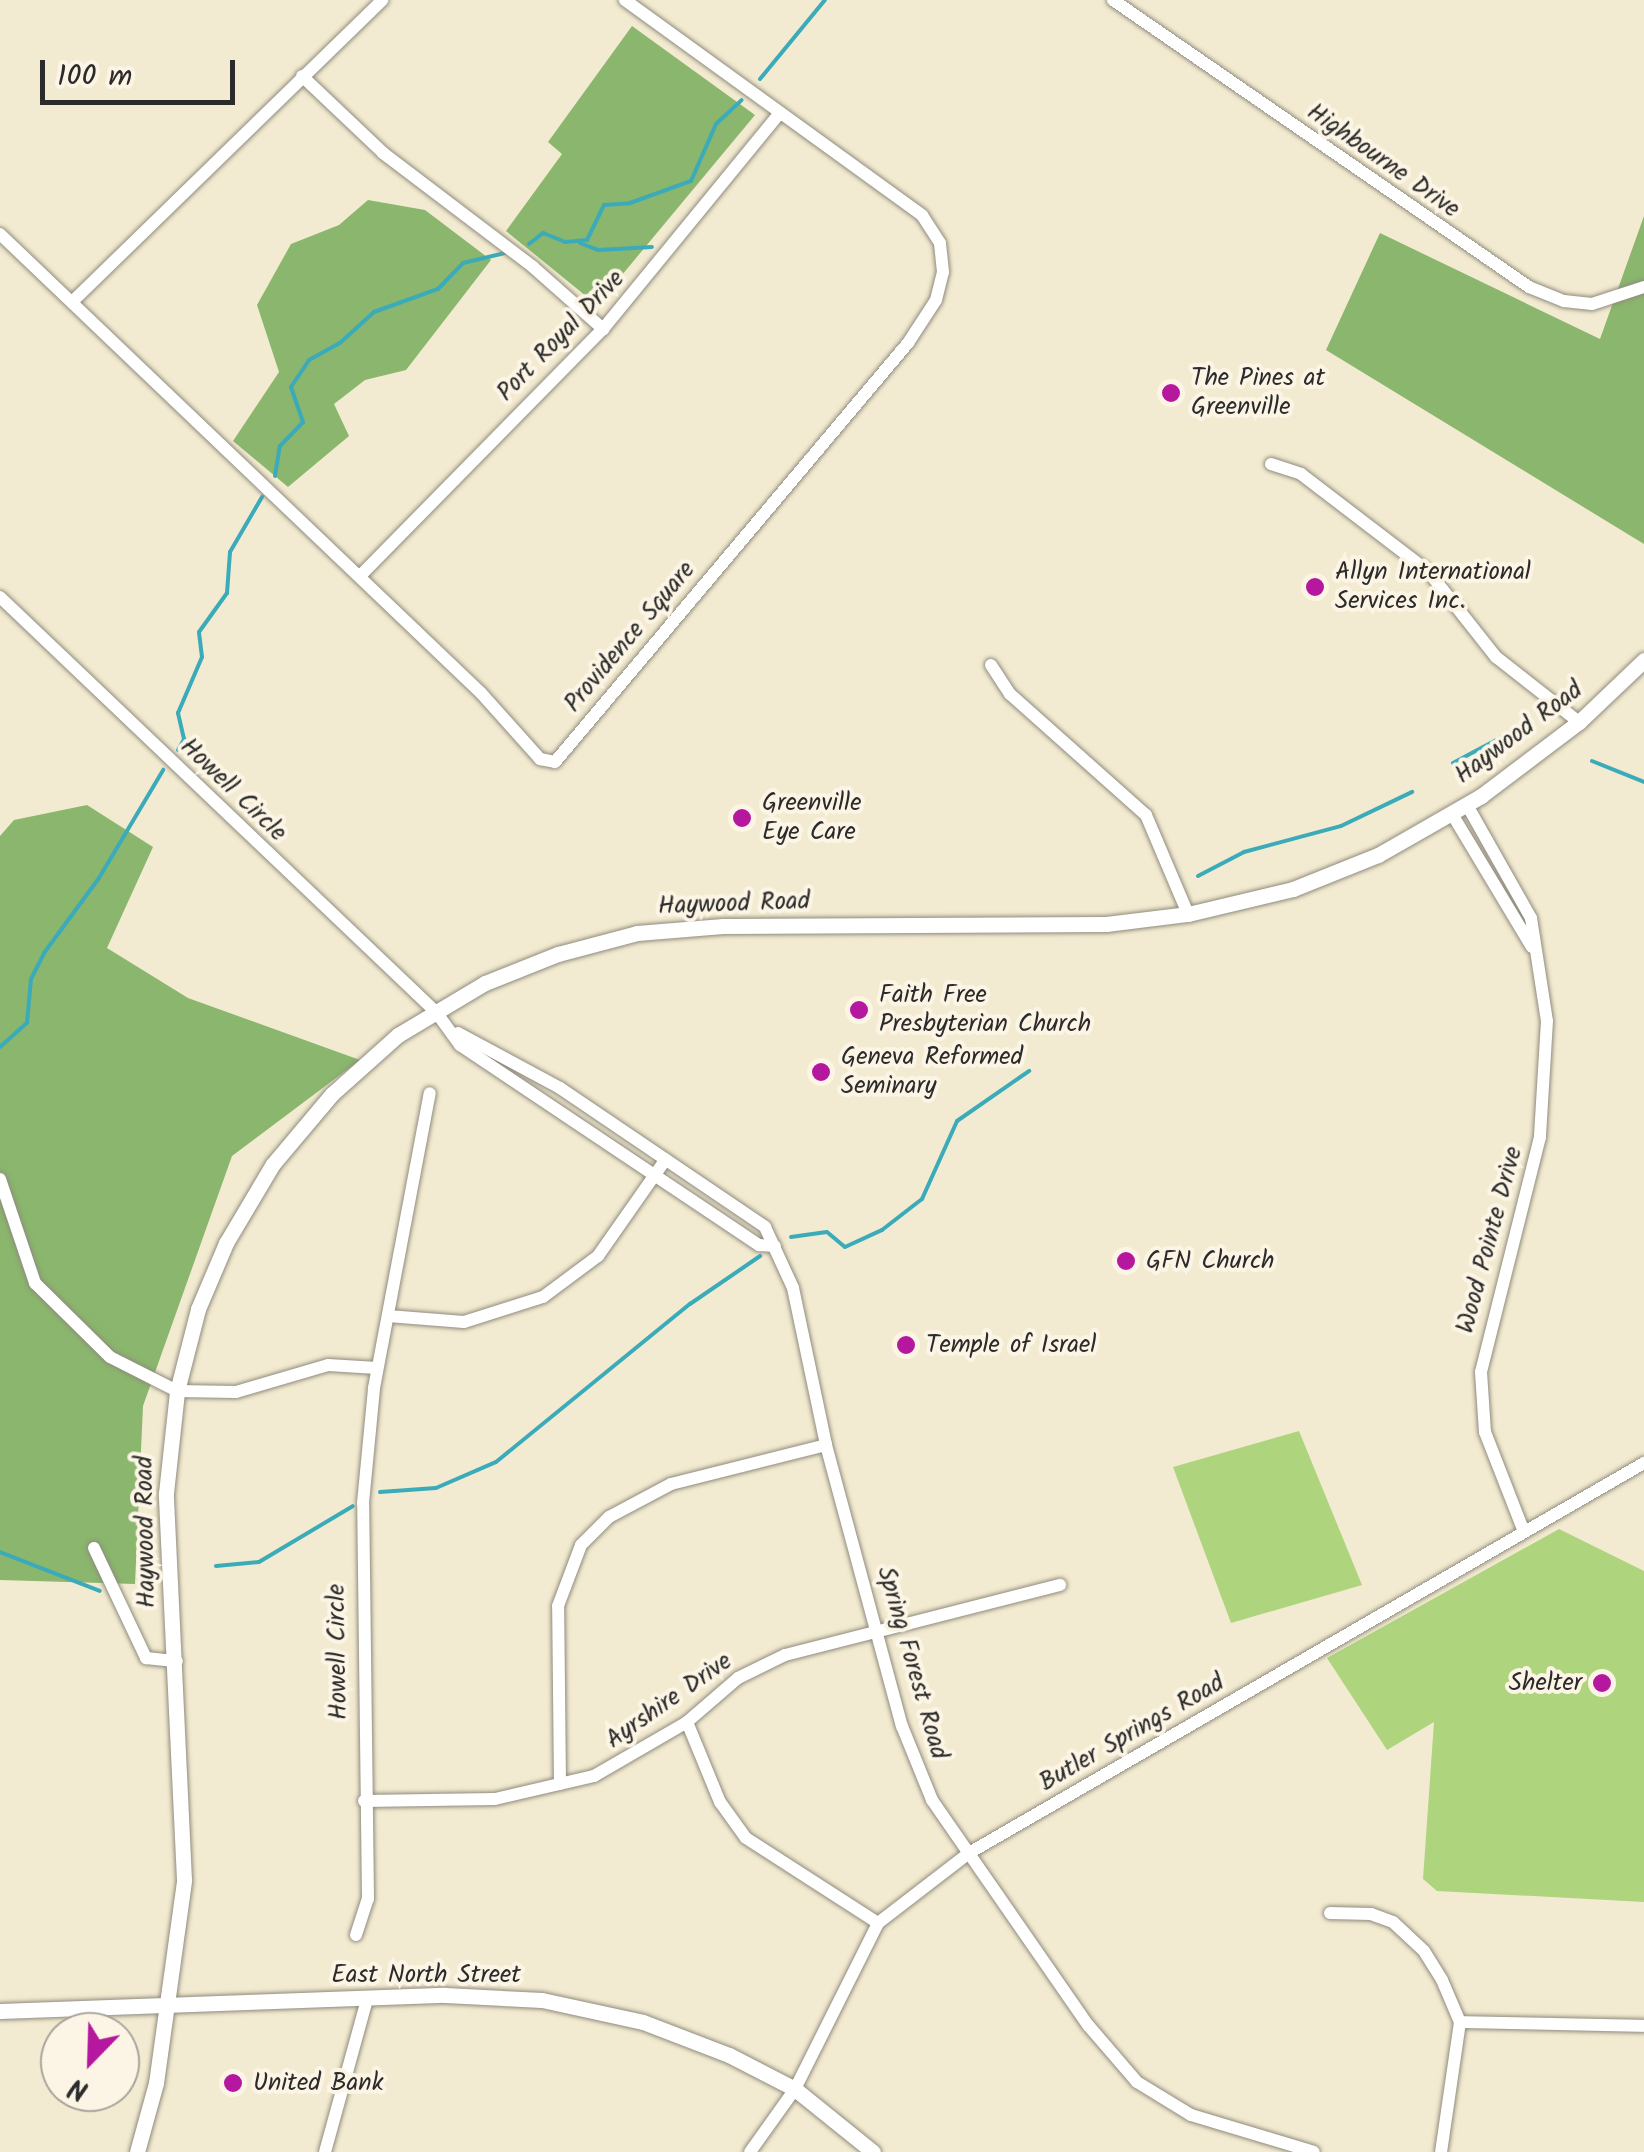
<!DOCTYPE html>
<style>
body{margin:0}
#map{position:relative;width:1644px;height:2152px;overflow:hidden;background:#f3ebd1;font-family:Kalam,sans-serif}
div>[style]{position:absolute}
.green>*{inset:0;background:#aed47e}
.forest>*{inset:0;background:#8ab66d}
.stream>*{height:4px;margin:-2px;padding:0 2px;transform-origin:2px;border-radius:2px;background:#3babb9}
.roads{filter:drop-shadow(0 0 2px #8f8b7e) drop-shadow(0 0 2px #8f8b7e)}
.minor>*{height:12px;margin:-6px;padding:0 6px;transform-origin:6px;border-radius:6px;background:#fff}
.major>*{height:15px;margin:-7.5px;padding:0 7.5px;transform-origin:7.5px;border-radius:7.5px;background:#fff}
.dots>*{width:28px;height:28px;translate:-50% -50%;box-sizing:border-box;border:5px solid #fcf5e5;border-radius:50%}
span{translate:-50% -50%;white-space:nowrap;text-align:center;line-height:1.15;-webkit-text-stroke:8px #fcf5e5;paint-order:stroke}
.street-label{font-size:25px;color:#2b2b2b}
.poi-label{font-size:25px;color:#2b2b2b}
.left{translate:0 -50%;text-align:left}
.right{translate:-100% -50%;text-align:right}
.north{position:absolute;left:40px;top:2012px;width:100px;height:100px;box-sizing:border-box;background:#fcf5e5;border:2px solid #a8a49b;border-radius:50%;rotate:203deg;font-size:28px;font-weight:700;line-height:40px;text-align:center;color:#2b2b2b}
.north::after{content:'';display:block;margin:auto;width:35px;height:45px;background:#b5179e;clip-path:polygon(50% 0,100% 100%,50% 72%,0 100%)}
.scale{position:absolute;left:40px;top:60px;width:195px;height:45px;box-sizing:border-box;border:5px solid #2b2b2b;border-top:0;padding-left:12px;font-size:30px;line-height:35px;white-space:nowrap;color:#2b2b2b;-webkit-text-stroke:8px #fcf5e5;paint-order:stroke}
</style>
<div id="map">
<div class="green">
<div style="clip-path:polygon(1299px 1431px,1362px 1585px,1231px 1623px,1173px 1467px)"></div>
<div style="clip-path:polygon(1559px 1529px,1644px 1571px,1644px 1902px,1437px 1891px,1423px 1879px,1434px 1722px,1387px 1750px,1327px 1658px)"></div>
</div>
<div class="forest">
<div style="clip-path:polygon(632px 26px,755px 115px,597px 305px,506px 231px,562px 154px,548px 142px)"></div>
<div style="clip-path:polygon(368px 200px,425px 210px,491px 260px,406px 370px,365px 380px,334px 404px,349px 436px,288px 487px,233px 441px,279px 372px,257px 305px,291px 244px,339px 225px)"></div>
<div style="clip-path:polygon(1644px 216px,1644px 544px,1326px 350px,1380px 233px,1600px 339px)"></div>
<div style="clip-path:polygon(87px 805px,153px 847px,107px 948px,188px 998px,360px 1060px,232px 1156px,143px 1406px,135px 1584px,0 1580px,0 836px,14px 820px)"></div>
</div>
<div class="stream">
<div style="left:760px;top:79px;width:102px;rotate:-50.6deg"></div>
<div style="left:580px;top:243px;width:19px;rotate:21deg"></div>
<div style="left:598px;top:250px;width:54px;rotate:-3.2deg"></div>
<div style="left:529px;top:244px;width:18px;rotate:-38deg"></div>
<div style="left:543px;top:233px;width:24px;rotate:22deg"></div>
<div style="left:565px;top:242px;width:22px;rotate:-5deg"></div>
<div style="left:587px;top:240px;width:39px;rotate:-64deg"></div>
<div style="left:604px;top:205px;width:26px;rotate:-4deg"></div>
<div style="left:630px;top:203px;width:65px;rotate:-19.8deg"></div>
<div style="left:691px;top:181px;width:62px;rotate:-66.3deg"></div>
<div style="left:716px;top:124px;width:35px;rotate:-43deg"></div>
<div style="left:275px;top:476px;width:30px;rotate:-81deg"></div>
<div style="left:280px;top:446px;width:33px;rotate:-46deg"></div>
<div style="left:303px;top:422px;width:37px;rotate:-109deg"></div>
<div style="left:291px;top:387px;width:32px;rotate:-56deg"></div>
<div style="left:309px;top:360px;width:35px;rotate:-29deg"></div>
<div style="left:340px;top:343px;width:46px;rotate:-42.4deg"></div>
<div style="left:374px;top:312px;width:68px;rotate:-19.8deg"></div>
<div style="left:438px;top:289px;width:36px;rotate:-46deg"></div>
<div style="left:463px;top:263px;width:43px;rotate:-13.4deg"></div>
<div style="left:178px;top:750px;width:13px;rotate:-61deg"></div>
<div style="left:184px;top:739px;width:27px;rotate:-103deg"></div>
<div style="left:178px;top:713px;width:61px;rotate:-66.8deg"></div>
<div style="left:202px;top:657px;width:25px;rotate:-97deg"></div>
<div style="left:199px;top:632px;width:48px;rotate:-54.3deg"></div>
<div style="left:227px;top:593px;width:41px;rotate:-85.8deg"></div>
<div style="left:230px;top:552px;width:64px;rotate:-59.8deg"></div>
<div style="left:1592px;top:761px;width:56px;rotate:22deg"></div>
<div style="left:1453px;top:763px;width:66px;rotate:-28.1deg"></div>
<div style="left:1198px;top:876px;width:52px;rotate:-27.6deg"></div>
<div style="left:1244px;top:852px;width:100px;rotate:-15deg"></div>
<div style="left:1341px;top:826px;width:79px;rotate:-25.6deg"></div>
<div style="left:0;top:1047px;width:36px;rotate:-42deg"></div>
<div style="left:27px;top:1023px;width:44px;rotate:-84.8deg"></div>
<div style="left:31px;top:979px;width:29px;rotate:-63deg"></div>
<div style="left:44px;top:953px;width:93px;rotate:-53.7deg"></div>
<div style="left:99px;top:878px;width:126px;rotate:-59.3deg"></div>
<div style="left:791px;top:1237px;width:36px;rotate:-8deg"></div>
<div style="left:827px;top:1232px;width:23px;rotate:40deg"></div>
<div style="left:845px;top:1247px;width:41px;rotate:-24.7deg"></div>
<div style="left:882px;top:1230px;width:51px;rotate:-37.8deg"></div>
<div style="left:922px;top:1199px;width:85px;rotate:-65.8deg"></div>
<div style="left:957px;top:1121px;width:88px;rotate:-34.8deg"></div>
<div style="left:380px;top:1492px;width:56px;rotate:-4.1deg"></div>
<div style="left:436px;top:1488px;width:65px;rotate:-23.4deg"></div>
<div style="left:496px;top:1462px;width:250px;rotate:-39.2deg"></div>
<div style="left:690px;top:1304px;width:85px;rotate:-34.4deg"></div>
<div style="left:0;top:1552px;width:107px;rotate:21.3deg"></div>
<div style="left:216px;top:1566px;width:43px;rotate:-5.3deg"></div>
<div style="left:259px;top:1562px;width:109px;rotate:-30.8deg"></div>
</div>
<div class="roads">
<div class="minor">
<div style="left:1113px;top:0;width:505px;rotate:34.6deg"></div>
<div style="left:1529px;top:287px;width:38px;rotate:22deg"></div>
<div style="left:1564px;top:301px;width:28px;rotate:6deg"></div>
<div style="left:1592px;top:304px;width:55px;rotate:-18.1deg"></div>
<div style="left:302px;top:76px;width:112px;rotate:43.5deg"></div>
<div style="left:383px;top:153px;width:188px;rotate:37.2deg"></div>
<div style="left:533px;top:267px;width:94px;rotate:41.5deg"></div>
<div style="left:0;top:234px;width:665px;rotate:43.66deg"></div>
<div style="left:481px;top:693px;width:89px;rotate:48.2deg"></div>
<div style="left:540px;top:759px;width:15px;rotate:11deg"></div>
<div style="left:555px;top:762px;width:548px;rotate:-49.89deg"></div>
<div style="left:908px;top:343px;width:51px;rotate:-56.9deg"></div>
<div style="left:936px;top:300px;width:29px;rotate:-76deg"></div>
<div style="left:943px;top:272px;width:29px;rotate:-96deg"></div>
<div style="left:940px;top:243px;width:33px;rotate:-123deg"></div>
<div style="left:922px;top:215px;width:367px;rotate:-144.1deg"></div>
<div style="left:74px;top:300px;width:430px;rotate:-44.2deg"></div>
<div style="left:1271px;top:464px;width:32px;rotate:18deg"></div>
<div style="left:1301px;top:474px;width:160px;rotate:37.4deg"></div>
<div style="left:1428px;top:571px;width:110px;rotate:51.7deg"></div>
<div style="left:1496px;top:657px;width:105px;rotate:38.1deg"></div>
<div style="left:360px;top:576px;width:346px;rotate:-45.5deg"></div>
<div style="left:603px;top:329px;width:278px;rotate:-50.7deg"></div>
<div style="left:0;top:597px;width:602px;rotate:43.59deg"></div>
<div style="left:436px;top:1012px;width:41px;rotate:54deg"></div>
<div style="left:460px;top:1045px;width:360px;rotate:33.8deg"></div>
<div style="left:759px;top:1245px;width:16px;rotate:4deg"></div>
<div style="left:991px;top:665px;width:35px;rotate:57deg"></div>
<div style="left:1010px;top:694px;width:182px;rotate:41.7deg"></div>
<div style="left:1146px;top:815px;width:108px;rotate:67deg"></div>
<div style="left:1467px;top:805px;width:130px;rotate:60.5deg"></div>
<div style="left:1531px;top:918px;width:104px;rotate:81.2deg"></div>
<div style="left:1547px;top:1021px;width:116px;rotate:93.5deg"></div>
<div style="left:1540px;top:1137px;width:242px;rotate:104.1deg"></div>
<div style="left:1481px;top:1372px;width:60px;rotate:86.2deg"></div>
<div style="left:1485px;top:1432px;width:107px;rotate:68.7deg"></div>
<div style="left:1452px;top:814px;width:155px;rotate:59deg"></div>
<div style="left:458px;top:1033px;width:116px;rotate:28.3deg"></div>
<div style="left:560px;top:1088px;width:248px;rotate:34.1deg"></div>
<div style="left:765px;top:1227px;width:67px;rotate:65.3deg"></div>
<div style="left:793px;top:1288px;width:160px;rotate:78.1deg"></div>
<div style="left:826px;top:1445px;width:291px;rotate:74.9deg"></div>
<div style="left:902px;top:1726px;width:80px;rotate:67.9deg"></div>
<div style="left:932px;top:1800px;width:274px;rotate:55.3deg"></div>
<div style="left:1088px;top:2025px;width:75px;rotate:49.3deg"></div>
<div style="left:1137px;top:2082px;width:63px;rotate:31.4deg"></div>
<div style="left:1191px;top:2115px;width:128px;rotate:16.7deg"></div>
<div style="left:0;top:1179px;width:110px;rotate:71.4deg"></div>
<div style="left:35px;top:1283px;width:105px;rotate:44.6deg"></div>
<div style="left:110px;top:1357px;width:75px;rotate:26.9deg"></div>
<div style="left:177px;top:1391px;width:59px;rotate:1deg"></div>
<div style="left:236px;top:1392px;width:96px;rotate:-16.4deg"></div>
<div style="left:328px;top:1365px;width:49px;rotate:3.5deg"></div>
<div style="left:388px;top:1316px;width:76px;rotate:4.5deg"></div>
<div style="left:464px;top:1322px;width:83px;rotate:-17.6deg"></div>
<div style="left:543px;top:1297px;width:69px;rotate:-36.7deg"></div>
<div style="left:598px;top:1256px;width:118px;rotate:-55deg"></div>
<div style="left:94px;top:1548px;width:122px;rotate:64.7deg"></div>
<div style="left:146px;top:1658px;width:31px;rotate:6deg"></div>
<div style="left:687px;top:1722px;width:87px;rotate:67.6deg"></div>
<div style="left:720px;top:1802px;width:44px;rotate:54.2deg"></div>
<div style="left:746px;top:1838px;width:157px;rotate:32.8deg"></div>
<div style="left:560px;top:1784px;width:178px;rotate:-90.6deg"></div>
<div style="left:558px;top:1606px;width:65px;rotate:-69.3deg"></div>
<div style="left:581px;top:1545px;width:40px;rotate:-45deg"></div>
<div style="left:609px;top:1517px;width:70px;rotate:-28deg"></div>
<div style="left:671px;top:1484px;width:160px;rotate:-14.1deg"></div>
<div style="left:364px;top:1801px;width:131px;rotate:-0.9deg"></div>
<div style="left:495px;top:1799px;width:102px;rotate:-13.1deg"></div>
<div style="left:594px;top:1776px;width:108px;rotate:-30.1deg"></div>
<div style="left:687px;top:1722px;width:67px;rotate:-40.8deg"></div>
<div style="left:738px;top:1678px;width:52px;rotate:-26.1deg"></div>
<div style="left:785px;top:1655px;width:284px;rotate:-14.3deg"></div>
<div style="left:1330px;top:1913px;width:41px;rotate:1.4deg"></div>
<div style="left:1371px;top:1914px;width:23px;rotate:20deg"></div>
<div style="left:1393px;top:1922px;width:42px;rotate:43.1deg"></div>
<div style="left:1424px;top:1951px;width:34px;rotate:58deg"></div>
<div style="left:1442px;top:1980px;width:46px;rotate:66.8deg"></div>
<div style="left:1460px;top:2022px;width:131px;rotate:98.3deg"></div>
<div style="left:356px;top:1935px;width:38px;rotate:-72deg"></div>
<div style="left:368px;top:1899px;width:396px;rotate:-90.7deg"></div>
<div style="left:363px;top:1503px;width:116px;rotate:-84.5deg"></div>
<div style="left:374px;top:1388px;width:300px;rotate:-79.3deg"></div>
<div style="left:1460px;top:2022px;width:184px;rotate:1.2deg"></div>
<div style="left:325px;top:2152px;width:159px;rotate:-74.6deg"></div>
<div style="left:750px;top:2152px;width:77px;rotate:-54.5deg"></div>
<div style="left:795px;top:2089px;width:186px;rotate:-63.4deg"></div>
<div style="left:878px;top:1923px;width:115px;rotate:-37.6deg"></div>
<div style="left:969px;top:1853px;width:780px;rotate:-30.02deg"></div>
</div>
<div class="major">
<div style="left:0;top:2011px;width:445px;rotate:-2.1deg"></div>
<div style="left:445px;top:1995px;width:97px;rotate:3deg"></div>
<div style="left:542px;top:2000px;width:103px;rotate:12.3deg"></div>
<div style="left:643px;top:2022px;width:92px;rotate:21deg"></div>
<div style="left:729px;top:2055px;width:74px;rotate:27.3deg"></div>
<div style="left:795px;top:2089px;width:100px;rotate:38.9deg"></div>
<div style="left:137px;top:2152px;width:72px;rotate:-74.6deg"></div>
<div style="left:156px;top:2083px;width:205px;rotate:-82.1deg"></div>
<div style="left:184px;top:1880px;width:387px;rotate:-92.7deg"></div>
<div style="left:166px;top:1493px;width:103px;rotate:-83.8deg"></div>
<div style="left:177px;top:1391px;width:85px;rotate:-75.6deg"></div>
<div style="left:198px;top:1309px;width:72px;rotate:-67deg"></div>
<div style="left:226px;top:1243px;width:92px;rotate:-59.3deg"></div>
<div style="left:273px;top:1164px;width:92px;rotate:-49.9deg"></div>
<div style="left:332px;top:1094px;width:89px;rotate:-41.8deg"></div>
<div style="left:398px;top:1035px;width:101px;rotate:-30.9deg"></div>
<div style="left:485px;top:983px;width:79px;rotate:-21.7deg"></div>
<div style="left:558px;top:954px;width:82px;rotate:-14.9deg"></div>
<div style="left:637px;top:933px;width:86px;rotate:-4.7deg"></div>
<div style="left:723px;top:926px;width:383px;rotate:-0.3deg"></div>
<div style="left:1106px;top:924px;width:83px;rotate:-7deg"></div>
<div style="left:1188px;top:914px;width:108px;rotate:-13.4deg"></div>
<div style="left:1293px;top:889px;width:92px;rotate:-21.8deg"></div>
<div style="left:1378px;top:855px;width:119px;rotate:-29.8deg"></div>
<div style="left:1481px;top:796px;width:123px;rotate:-37.1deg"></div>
<div style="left:1579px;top:722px;width:90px;rotate:-43.6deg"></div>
</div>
</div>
<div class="dots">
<div style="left:1171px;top:393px;background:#b5179e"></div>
<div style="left:1315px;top:587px;background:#b5179e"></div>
<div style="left:742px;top:818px;background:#b5179e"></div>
<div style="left:859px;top:1010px;background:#b5179e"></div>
<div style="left:821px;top:1072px;background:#b5179e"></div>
<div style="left:1126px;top:1261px;background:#b5179e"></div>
<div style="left:906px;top:1345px;background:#b5179e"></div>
<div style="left:1602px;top:1683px;background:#b5179e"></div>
<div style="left:233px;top:2083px;background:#b5179e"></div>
</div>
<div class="street-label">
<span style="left:1383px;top:161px;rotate:35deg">Highbourne Drive</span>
<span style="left:561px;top:336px;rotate:-46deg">Port Royal Drive</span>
<span style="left:630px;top:637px;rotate:-50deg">Providence Square</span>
<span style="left:1519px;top:733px;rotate:-37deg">Haywood Road</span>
<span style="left:233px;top:790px;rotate:44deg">Howell Circle</span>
<span style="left:734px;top:904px;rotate:-2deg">Haywood Road</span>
<span style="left:1490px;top:1240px;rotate:-75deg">Wood Pointe Drive</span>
<span style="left:146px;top:1532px;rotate:-91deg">Haywood Road</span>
<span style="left:338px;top:1652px;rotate:-91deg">Howell Circle</span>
<span style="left:912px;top:1663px;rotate:74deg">Spring Forest Road</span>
<span style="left:669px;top:1701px;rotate:-35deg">Ayrshire Drive</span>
<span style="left:1132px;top:1733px;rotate:-30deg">Butler Springs Road</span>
<span style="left:426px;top:1975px">East North Street</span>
</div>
<div class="poi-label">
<span class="left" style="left:1191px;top:393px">The Pines at<br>Greenville</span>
<span class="left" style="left:1335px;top:587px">Allyn International<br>Services Inc.</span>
<span class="left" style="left:762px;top:818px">Greenville<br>Eye Care</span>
<span class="left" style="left:879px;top:1010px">Faith Free<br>Presbyterian Church</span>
<span class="left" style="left:841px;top:1072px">Geneva Reformed<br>Seminary</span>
<span class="left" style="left:1146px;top:1261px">GFN Church</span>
<span class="left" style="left:926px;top:1345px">Temple of Israel</span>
<span class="right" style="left:1582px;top:1683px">Shelter</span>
<span class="left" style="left:253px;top:2083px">United Bank</span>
</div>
<div class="north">N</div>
<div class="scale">100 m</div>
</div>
